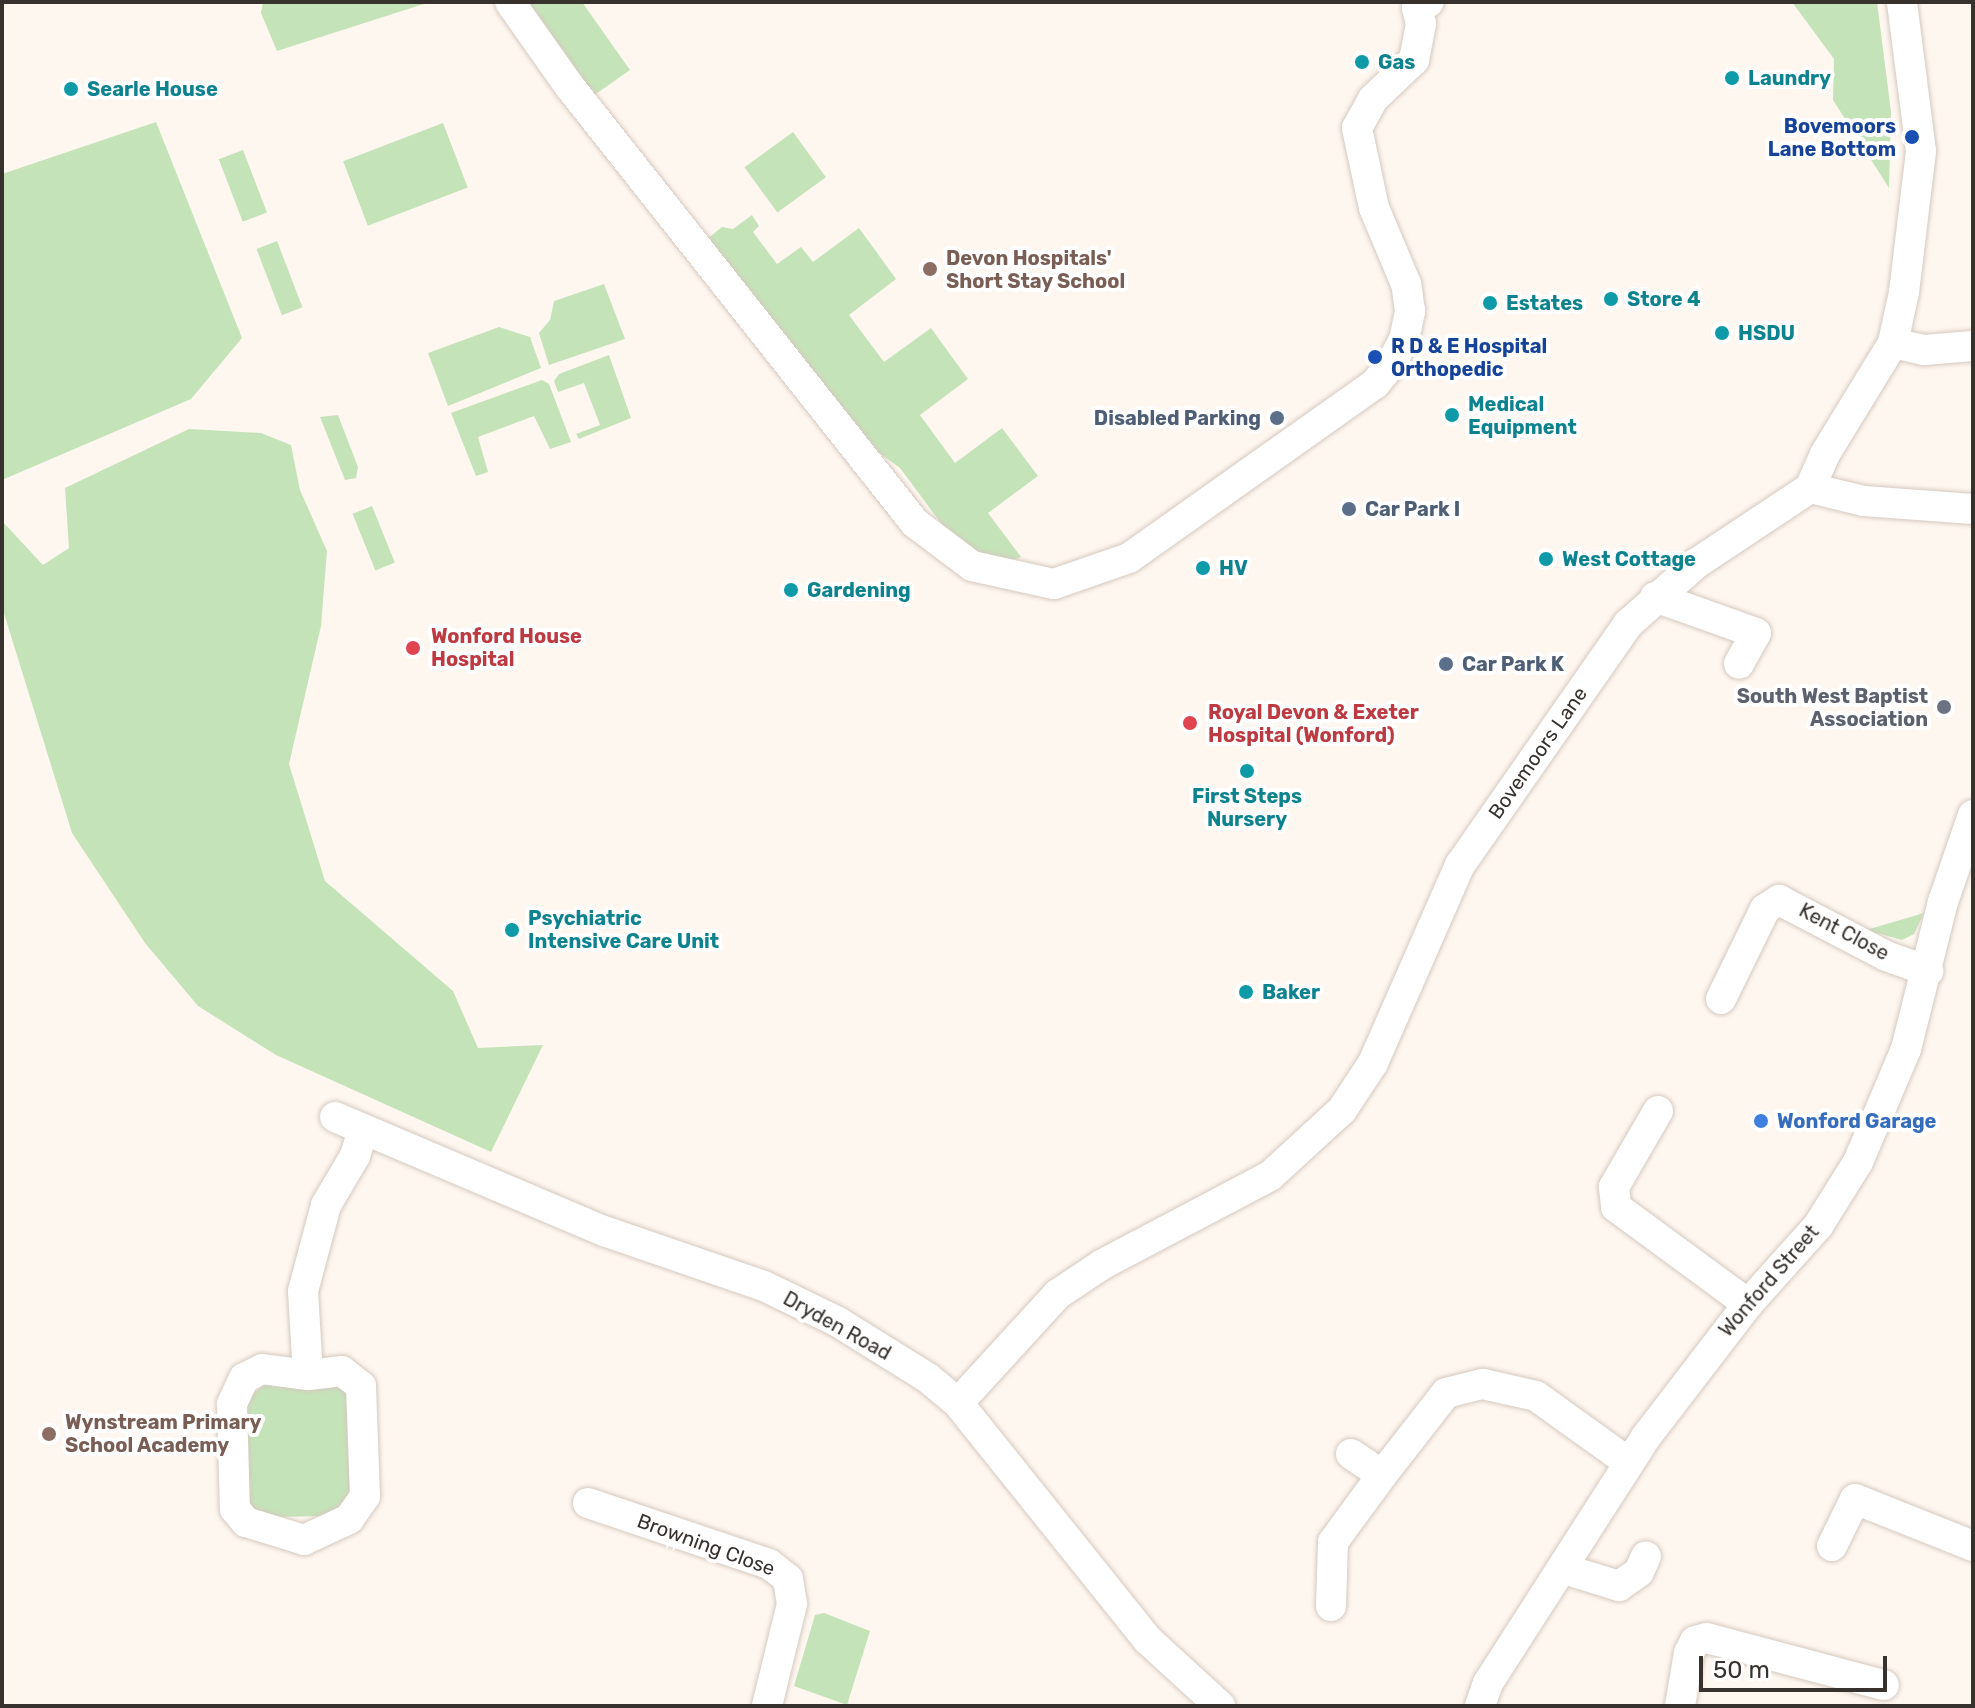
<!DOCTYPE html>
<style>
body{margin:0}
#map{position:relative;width:1975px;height:1708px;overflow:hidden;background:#fef7f0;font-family:Rubik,sans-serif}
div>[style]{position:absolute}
.green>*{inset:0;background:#c5e3b9;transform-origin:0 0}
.roads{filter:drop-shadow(0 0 2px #d5c9bf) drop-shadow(0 0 2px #d5c9bf)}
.minor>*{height:30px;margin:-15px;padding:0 15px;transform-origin:15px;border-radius:15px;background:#fff}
.dots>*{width:22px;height:22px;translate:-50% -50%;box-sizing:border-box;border:4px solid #fff;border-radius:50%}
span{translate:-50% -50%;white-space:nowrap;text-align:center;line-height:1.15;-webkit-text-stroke:8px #fff;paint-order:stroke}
.culture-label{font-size:20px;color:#0d838f;font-weight:700}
.left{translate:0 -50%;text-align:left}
.transit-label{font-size:20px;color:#164399;font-weight:700}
.right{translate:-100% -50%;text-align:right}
.education-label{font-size:20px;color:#785e54;font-weight:700}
.service-label{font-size:20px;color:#4e5e75;font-weight:700}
.health-label{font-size:20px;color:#be3a42;font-weight:700}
.worship-label{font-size:20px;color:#5b616d;font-weight:700}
.street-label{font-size:20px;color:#37322e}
.shop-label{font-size:20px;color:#366cbe;font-weight:700}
.frame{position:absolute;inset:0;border:4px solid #37322e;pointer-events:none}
.scale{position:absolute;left:1699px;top:1656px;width:188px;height:36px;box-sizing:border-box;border:4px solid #37322e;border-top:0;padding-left:10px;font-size:24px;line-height:28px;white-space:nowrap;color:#37322e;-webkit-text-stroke:6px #fff;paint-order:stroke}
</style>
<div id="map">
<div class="green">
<div style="clip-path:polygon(263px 2px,430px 2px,277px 51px,261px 13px)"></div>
<div style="clip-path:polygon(524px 2px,582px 2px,630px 70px,593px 96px)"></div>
<div style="clip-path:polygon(1792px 2px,1877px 2px,1891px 112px,1889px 188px,1833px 100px,1834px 59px)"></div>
<div style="clip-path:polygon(156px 122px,242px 338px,191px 399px,2px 480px,2px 174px)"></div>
<div style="left:443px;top:123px;width:69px;height:107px;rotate:69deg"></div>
<div style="left:793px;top:132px;width:56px;height:60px;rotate:54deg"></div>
<div style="left:243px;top:150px;width:67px;height:26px;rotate:69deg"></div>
<div style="clip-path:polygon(752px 215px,759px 226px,753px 232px,777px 264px,801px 247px,813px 262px,859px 228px,896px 279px,849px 315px,884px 362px,931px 328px,968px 379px,920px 415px,955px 463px,1002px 428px,1038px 476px,988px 513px,1021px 557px,1006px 562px,976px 553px,949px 534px,900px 468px,867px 444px,707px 239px,722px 227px,733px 229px)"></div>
<div style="left:277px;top:241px;width:71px;height:22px;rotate:69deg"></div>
<div style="clip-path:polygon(604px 284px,625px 339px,549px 365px,539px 333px,550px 320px,554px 301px)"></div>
<div style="clip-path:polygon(499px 327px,530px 337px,541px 368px,448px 406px,428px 353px)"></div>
<div style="clip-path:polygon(609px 355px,631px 418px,579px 439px,576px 434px,600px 425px,584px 383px,558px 392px,554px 381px,559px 374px)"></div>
<div style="clip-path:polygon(542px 380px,549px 384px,571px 442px,550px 449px,534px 416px,478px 437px,488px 472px,476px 476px,451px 413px)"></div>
<div style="clip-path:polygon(338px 415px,358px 467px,356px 478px,345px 480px,320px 417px)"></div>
<div style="clip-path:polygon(189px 429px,261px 433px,291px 445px,300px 490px,327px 551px,321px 626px,289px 764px,325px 881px,453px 991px,478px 1048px,543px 1045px,491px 1152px,276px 1055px,198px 1006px,145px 943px,72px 833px,2px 607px,2px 521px,43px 565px,69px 548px,65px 488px)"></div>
<div style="left:372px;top:506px;width:61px;height:21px;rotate:68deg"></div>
<div style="clip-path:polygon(1924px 913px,1914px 934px,1902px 940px,1866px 930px)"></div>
<div style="clip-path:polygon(326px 1374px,356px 1392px,354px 1496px,329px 1516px,271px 1517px,256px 1511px,246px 1501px,241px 1406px,267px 1381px)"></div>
<div style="clip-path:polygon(824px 1613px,870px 1631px,847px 1705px,794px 1686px,815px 1615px)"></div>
</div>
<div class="roads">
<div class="minor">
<div style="left:510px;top:2px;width:104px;rotate:54.8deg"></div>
<div style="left:570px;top:87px;width:556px;rotate:51.65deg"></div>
<div style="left:915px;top:523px;width:71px;rotate:37deg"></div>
<div style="left:972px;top:566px;width:84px;rotate:12.4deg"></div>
<div style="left:1054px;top:584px;width:79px;rotate:-19.1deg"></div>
<div style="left:1129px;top:558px;width:301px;rotate:-35.3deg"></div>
<div style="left:1375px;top:384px;width:26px;rotate:-51deg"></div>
<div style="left:1391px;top:364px;width:27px;rotate:-62deg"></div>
<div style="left:1404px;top:340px;width:30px;rotate:-78deg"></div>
<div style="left:1410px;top:311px;width:27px;rotate:-98deg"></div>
<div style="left:1406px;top:284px;width:82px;rotate:-112.8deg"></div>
<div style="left:1374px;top:208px;width:82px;rotate:-102deg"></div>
<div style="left:1357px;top:128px;width:33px;rotate:-61deg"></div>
<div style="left:1373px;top:99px;width:57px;rotate:-43.6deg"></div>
<div style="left:1414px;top:60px;width:37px;rotate:-79deg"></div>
<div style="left:1421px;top:24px;width:16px;rotate:-104deg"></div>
<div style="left:1417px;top:8px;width:13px;rotate:-27deg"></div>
<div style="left:1893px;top:343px;width:32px;rotate:13deg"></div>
<div style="left:1924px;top:350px;width:49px;rotate:-4.7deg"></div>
<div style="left:1810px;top:488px;width:56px;rotate:13.5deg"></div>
<div style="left:1864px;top:501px;width:109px;rotate:4.2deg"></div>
<div style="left:1655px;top:597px;width:107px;rotate:19.6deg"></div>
<div style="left:1756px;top:633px;width:35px;rotate:119deg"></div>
<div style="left:1721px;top:999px;width:100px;rotate:-63.9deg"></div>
<div style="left:1765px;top:909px;width:17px;rotate:-33deg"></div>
<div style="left:1779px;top:900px;width:121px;rotate:27.6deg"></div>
<div style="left:1886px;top:956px;width:45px;rotate:19.7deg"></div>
<div style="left:1658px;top:1111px;width:88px;rotate:120.1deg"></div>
<div style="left:1614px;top:1187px;width:20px;rotate:84deg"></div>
<div style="left:1616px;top:1207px;width:164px;rotate:36.3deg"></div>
<div style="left:335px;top:1117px;width:292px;rotate:23deg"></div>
<div style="left:604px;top:1231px;width:169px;rotate:19deg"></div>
<div style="left:764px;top:1286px;width:82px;rotate:25.9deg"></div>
<div style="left:838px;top:1322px;width:106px;rotate:31.9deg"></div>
<div style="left:928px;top:1378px;width:39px;rotate:40deg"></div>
<div style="left:958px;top:1403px;width:304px;rotate:51.3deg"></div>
<div style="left:1148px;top:1640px;width:98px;rotate:42.5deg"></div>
<div style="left:308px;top:1375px;width:46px;rotate:-172.6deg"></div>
<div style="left:262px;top:1369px;width:20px;rotate:153deg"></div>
<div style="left:244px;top:1378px;width:29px;rotate:115deg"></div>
<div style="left:232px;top:1404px;width:105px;rotate:88.4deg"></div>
<div style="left:235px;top:1509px;width:17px;rotate:50deg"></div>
<div style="left:246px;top:1522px;width:61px;rotate:17.2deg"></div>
<div style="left:304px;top:1540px;width:50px;rotate:-25deg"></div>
<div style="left:349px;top:1519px;width:28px;rotate:-55deg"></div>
<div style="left:365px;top:1496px;width:110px;rotate:-92.1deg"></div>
<div style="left:361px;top:1386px;width:24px;rotate:-142deg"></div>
<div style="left:342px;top:1371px;width:34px;rotate:173deg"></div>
<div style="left:308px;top:1375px;width:84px;rotate:-93.4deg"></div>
<div style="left:303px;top:1291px;width:89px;rotate:-75deg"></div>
<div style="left:326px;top:1205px;width:57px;rotate:-59.4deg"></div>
<div style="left:355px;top:1156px;width:28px;rotate:-73deg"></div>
<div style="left:958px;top:1403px;width:148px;rotate:-47.5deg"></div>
<div style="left:1058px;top:1294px;width:54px;rotate:-33.7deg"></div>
<div style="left:1103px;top:1264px;width:189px;rotate:-27.8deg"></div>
<div style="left:1270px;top:1176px;width:98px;rotate:-42.5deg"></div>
<div style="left:1342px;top:1110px;width:56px;rotate:-56.6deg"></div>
<div style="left:1373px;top:1063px;width:216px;rotate:-66.3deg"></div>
<div style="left:1460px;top:865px;width:294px;rotate:-55.1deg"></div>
<div style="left:1628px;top:624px;width:92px;rotate:-41.5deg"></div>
<div style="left:1697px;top:563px;width:136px;rotate:-33.6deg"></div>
<div style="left:1810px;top:488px;width:37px;rotate:-66deg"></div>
<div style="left:1825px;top:454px;width:130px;rotate:-58.5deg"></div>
<div style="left:1893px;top:343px;width:52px;rotate:-77.8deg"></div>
<div style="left:1904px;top:292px;width:142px;rotate:-83.1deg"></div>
<div style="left:1921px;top:151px;width:150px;rotate:-97.3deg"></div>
<div style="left:1351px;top:1454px;width:37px;rotate:34deg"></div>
<div style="left:1382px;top:1475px;width:104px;rotate:-52deg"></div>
<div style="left:1446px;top:1393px;width:38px;rotate:-14deg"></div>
<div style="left:1483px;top:1384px;width:54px;rotate:12.8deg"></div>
<div style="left:1536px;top:1396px;width:113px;rotate:35.7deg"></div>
<div style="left:588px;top:1503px;width:191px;rotate:18.6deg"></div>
<div style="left:769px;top:1564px;width:24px;rotate:38deg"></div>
<div style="left:788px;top:1579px;width:25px;rotate:81deg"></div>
<div style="left:792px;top:1604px;width:105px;rotate:103.8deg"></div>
<div style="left:1832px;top:1546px;width:52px;rotate:-63.9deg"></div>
<div style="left:1855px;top:1499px;width:127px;rotate:21.7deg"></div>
<div style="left:1564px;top:1569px;width:58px;rotate:17.2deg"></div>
<div style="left:1619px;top:1586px;width:24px;rotate:-35deg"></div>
<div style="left:1639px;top:1572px;width:17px;rotate:-66deg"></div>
<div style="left:1331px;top:1606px;width:64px;rotate:-88.2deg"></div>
<div style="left:1333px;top:1542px;width:83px;rotate:-53.8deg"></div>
<div style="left:1480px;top:1706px;width:24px;rotate:-71deg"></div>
<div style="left:1488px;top:1683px;width:292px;rotate:-57.3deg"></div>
<div style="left:1646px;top:1437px;width:168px;rotate:-52.5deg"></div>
<div style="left:1748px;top:1304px;width:105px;rotate:-48.1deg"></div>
<div style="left:1818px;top:1226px;width:75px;rotate:-58deg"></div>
<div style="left:1858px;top:1162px;width:123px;rotate:-67deg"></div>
<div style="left:1906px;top:1049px;width:152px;rotate:-75.9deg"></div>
<div style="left:1943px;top:902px;width:92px;rotate:-71deg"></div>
<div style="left:1680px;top:1706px;width:54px;rotate:-80.4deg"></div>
<div style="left:1689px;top:1653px;width:13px;rotate:-63deg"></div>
<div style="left:1695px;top:1641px;width:12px;rotate:-14deg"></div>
<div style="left:1707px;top:1638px;width:183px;rotate:14.9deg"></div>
</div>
</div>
<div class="dots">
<div style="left:1362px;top:62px;background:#0f9aa8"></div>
<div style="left:1732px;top:78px;background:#0f9aa8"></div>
<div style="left:71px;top:89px;background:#0f9aa8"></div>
<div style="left:1912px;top:137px;background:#1a4fb4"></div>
<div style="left:930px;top:269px;background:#8d6e63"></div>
<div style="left:1611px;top:299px;background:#0f9aa8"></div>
<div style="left:1490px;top:303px;background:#0f9aa8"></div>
<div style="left:1722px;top:333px;background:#0f9aa8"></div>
<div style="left:1375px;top:357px;background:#1a4fb4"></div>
<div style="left:1452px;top:415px;background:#0f9aa8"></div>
<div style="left:1277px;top:418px;background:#5c6f8a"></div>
<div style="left:1349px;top:509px;background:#5c6f8a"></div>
<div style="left:1546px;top:559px;background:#0f9aa8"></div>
<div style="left:1203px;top:568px;background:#0f9aa8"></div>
<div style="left:791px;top:590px;background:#0f9aa8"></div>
<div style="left:413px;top:648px;background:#e0444e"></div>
<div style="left:1446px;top:664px;background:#5c6f8a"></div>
<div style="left:1944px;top:707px;background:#6b7280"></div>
<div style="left:1190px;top:723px;background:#e0444e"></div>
<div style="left:1247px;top:771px;background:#0f9aa8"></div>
<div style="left:512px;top:930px;background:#0f9aa8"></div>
<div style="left:1246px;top:992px;background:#0f9aa8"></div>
<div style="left:1761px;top:1121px;background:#3f7fe0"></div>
<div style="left:49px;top:1434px;background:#8d6e63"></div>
</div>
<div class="culture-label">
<span class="left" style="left:1378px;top:62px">Gas</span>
<span class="left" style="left:1748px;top:78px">Laundry</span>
<span class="left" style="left:87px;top:89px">Searle House</span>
<span class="left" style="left:1627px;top:299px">Store 4</span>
<span class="left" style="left:1506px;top:303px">Estates</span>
<span class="left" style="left:1738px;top:333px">HSDU</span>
<span class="left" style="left:1468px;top:416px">Medical<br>Equipment</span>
<span class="left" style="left:1562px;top:559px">West Cottage</span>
<span class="left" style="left:1219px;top:568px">HV</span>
<span class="left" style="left:807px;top:590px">Gardening</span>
<span style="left:1247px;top:808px">First Steps<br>Nursery</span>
<span class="left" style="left:528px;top:930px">Psychiatric<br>Intensive Care Unit</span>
<span class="left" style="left:1262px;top:992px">Baker</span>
</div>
<div class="transit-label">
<span class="right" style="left:1896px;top:138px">Bovemoors<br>Lane Bottom</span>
<span class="left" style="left:1391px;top:358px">R D &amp; E Hospital<br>Orthopedic</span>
</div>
<div class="education-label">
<span class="left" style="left:946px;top:270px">Devon Hospitals'<br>Short Stay School</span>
<span class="left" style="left:65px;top:1434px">Wynstream Primary<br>School Academy</span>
</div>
<div class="service-label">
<span class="right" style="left:1261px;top:418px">Disabled Parking</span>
<span class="left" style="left:1365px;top:509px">Car Park I</span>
<span class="left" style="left:1462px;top:664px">Car Park K</span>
</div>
<div class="health-label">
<span class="left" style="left:431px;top:648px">Wonford House<br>Hospital</span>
<span class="left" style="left:1208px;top:724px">Royal Devon &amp; Exeter<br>Hospital (Wonford)</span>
</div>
<div class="worship-label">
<span class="right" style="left:1928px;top:708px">South West Baptist<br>Association</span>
</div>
<div class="street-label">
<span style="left:1538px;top:753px;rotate:-55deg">Bovemoors Lane</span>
<span style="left:1844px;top:932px;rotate:28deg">Kent Close</span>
<span style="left:1769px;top:1281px;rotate:-49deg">Wonford Street</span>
<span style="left:837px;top:1326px;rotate:29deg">Dryden Road</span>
<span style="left:706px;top:1545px;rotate:20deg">Browning Close</span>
</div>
<div class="shop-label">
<span class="left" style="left:1777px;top:1121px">Wonford Garage</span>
</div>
<div class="frame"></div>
<div class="scale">50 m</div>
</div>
